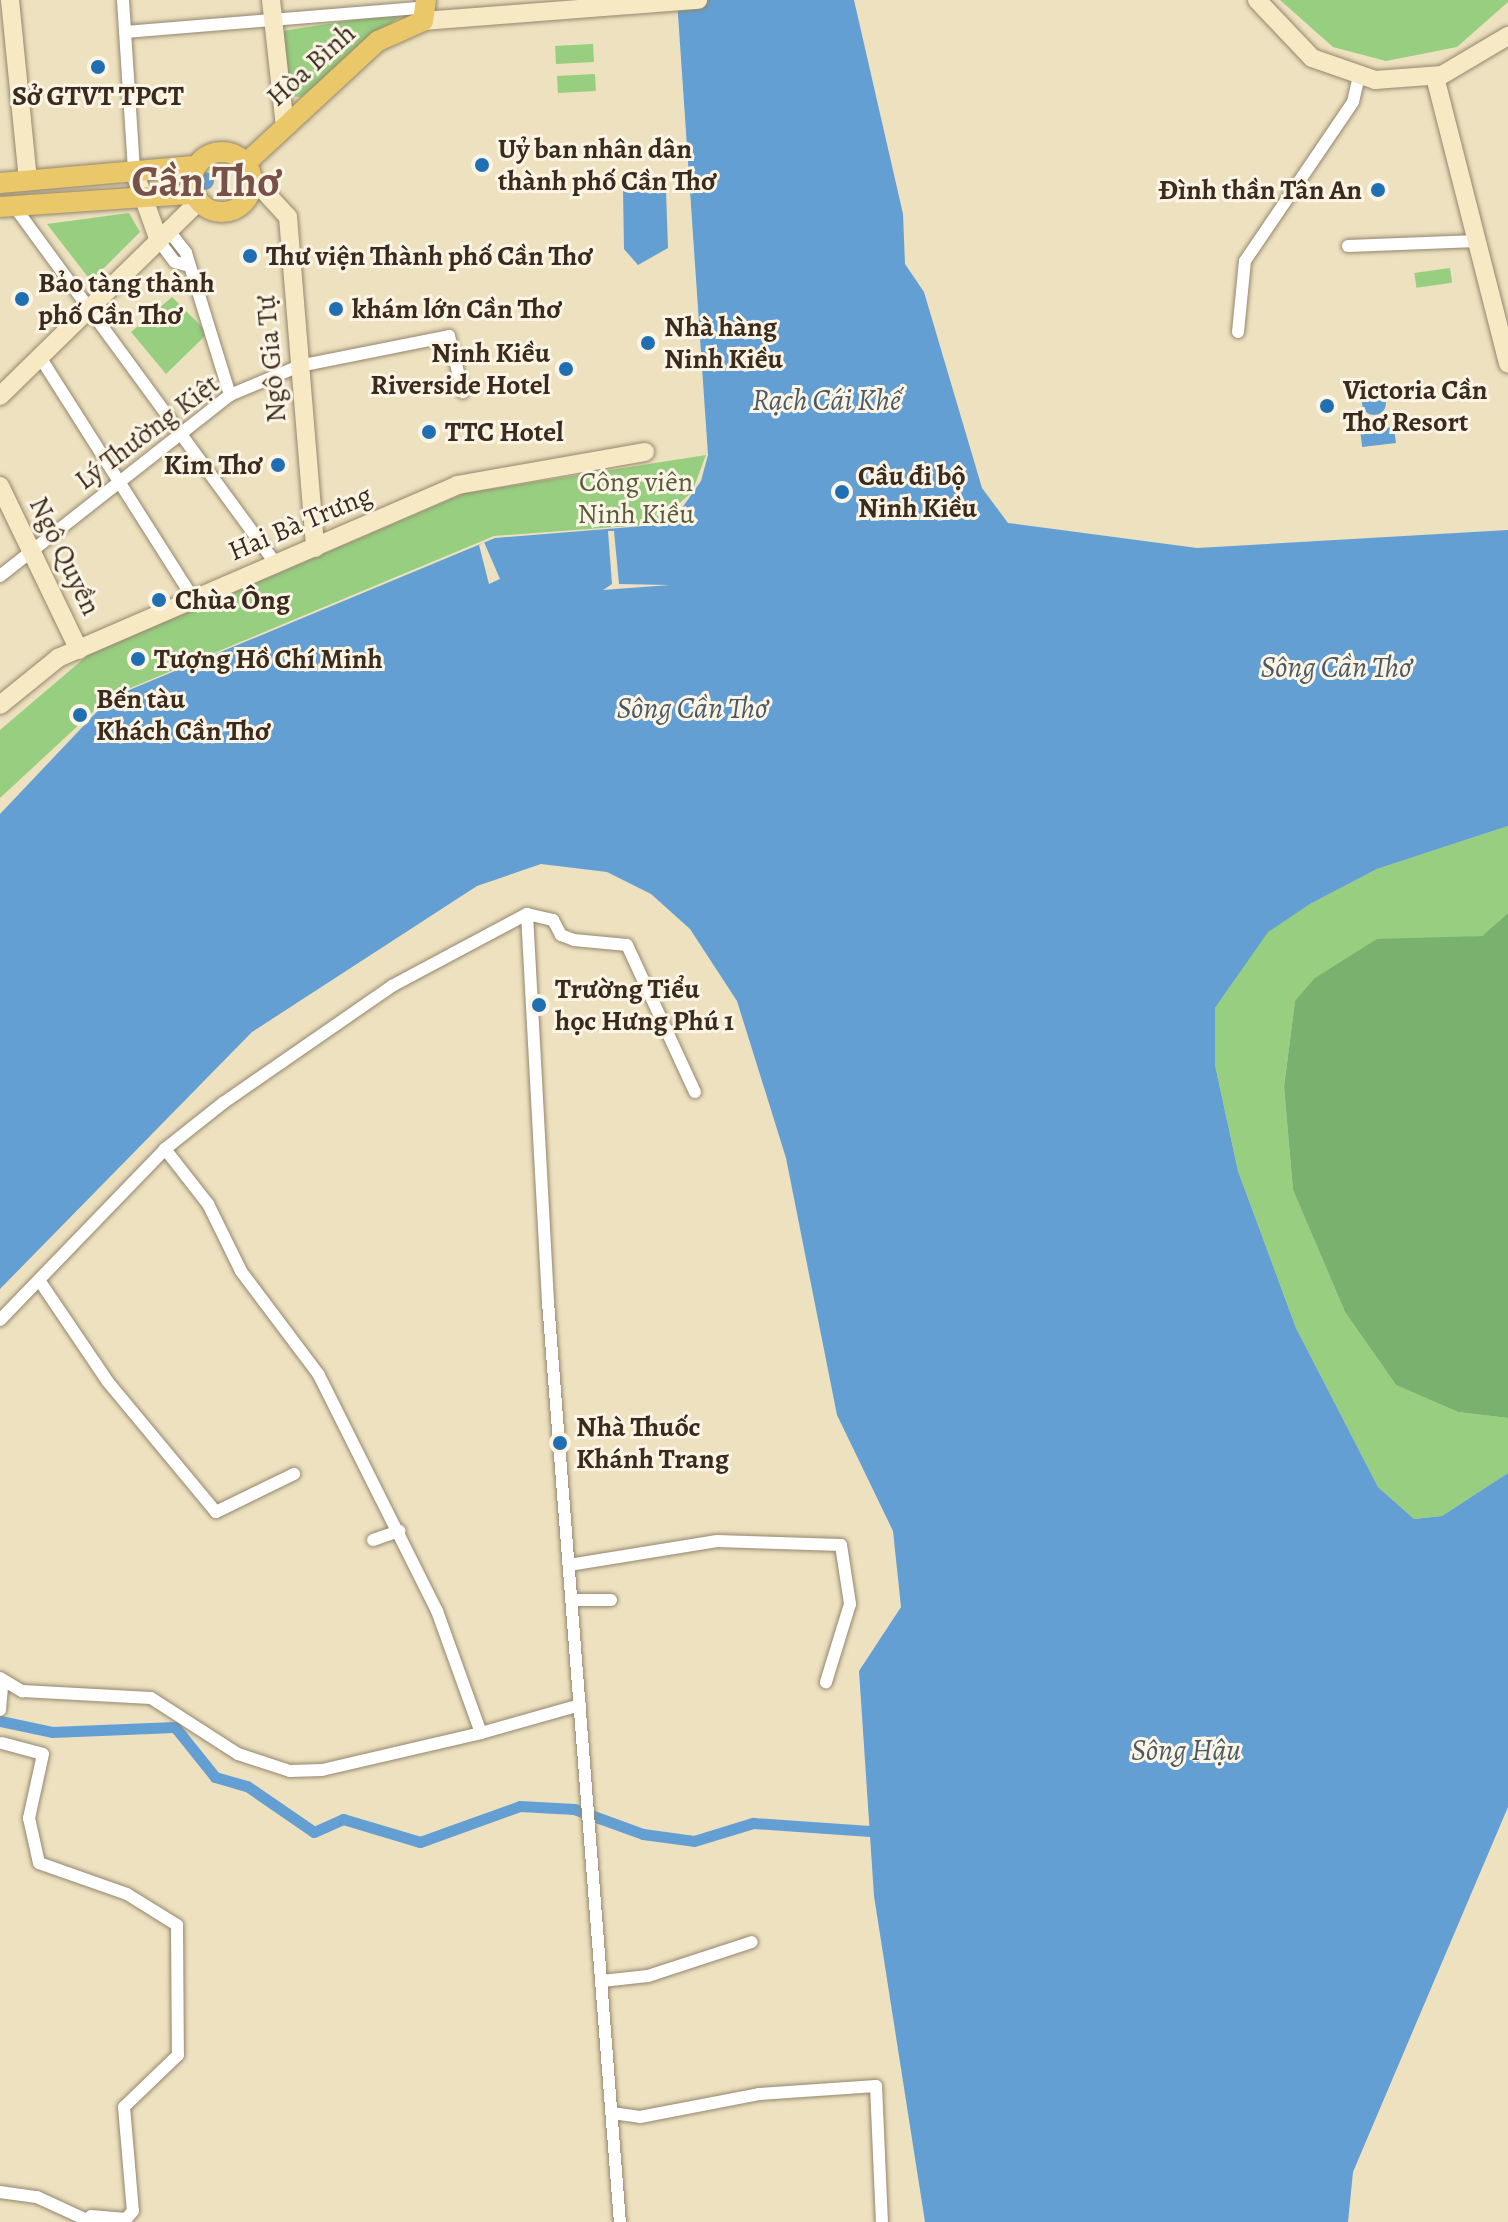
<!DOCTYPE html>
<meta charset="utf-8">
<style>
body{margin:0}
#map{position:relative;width:1508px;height:2222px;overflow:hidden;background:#ede1bf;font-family:Alegreya,serif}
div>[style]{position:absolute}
.green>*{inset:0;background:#97ce80;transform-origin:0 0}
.forest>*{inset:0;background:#79b16e}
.water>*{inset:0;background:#639fd3;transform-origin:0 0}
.round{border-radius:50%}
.pier>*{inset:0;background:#ede1bf}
.canal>*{height:11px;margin:-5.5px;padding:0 5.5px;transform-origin:5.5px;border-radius:5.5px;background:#639fd3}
.roads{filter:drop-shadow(0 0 2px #94866e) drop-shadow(0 0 2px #94866e)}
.street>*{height:12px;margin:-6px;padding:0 6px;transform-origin:6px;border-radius:6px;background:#fff}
.secondary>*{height:18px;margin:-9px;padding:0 9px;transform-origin:9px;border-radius:9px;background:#f7e9c3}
.primary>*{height:20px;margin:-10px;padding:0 10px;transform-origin:10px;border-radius:10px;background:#eac769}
.primary>.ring{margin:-10px;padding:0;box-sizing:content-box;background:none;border:20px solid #eac769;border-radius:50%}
.dots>*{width:22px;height:22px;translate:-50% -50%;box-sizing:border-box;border:4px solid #fcf5e5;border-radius:50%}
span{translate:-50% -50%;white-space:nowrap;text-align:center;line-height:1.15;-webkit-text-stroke:6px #fcf5e5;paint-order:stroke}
.street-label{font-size:28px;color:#3b2a1e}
.poi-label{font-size:28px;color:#3b2a1e;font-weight:700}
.left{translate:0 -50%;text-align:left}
.right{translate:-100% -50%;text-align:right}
.park-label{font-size:28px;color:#575b3b}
.water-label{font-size:30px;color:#4b5966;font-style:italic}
.town-label{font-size:44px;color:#785248;font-weight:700}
</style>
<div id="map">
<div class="green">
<div style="clip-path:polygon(1280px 0,1508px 0,1508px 2px,1457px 47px,1386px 61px,1333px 47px)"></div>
<div style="clip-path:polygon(405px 12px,301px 97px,284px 96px,282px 31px)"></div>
<div style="left:593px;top:44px;width:18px;height:38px;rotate:87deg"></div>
<div style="left:595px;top:74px;width:17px;height:38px;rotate:87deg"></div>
<div style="clip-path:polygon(129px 213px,140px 232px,91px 281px,47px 224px)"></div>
<div style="left:1450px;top:268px;width:15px;height:36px;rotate:82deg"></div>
<div style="clip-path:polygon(172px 297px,208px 333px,166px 374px,131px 332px)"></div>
<div style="clip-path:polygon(706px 455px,692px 492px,656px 524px,494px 536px,109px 697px,0 798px,0 730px,88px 655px,465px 493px)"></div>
<div style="clip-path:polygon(1508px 826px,1508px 913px,1482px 936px,1432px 940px,1295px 1001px,1284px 1087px,1293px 1190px,1345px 1312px,1396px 1385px,1458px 1412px,1508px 1418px,1508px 1473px,1442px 1516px,1414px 1519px,1378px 1487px,1296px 1328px,1238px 1171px,1215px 1065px,1215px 1008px,1268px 931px,1310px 904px,1377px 869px)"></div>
</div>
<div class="forest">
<div style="clip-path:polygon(1508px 913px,1508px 1418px,1458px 1412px,1396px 1385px,1345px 1312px,1293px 1190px,1284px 1087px,1295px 1001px,1315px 978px,1377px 939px,1482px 936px)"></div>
</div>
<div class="water">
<div style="clip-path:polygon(677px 0,854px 0,903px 214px,905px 264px,924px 292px,982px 488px,1008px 523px,1197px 548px,1508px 530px,1508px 826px,1377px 869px,1310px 904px,1268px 932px,1215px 1008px,1215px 1065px,1238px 1171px,1296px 1328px,1378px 1487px,1414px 1519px,1442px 1516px,1508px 1473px,1508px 1807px,1353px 2172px,1348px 2222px,925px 2222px,874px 1896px,859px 1671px,901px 1607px,893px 1531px,837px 1415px,786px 1158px,737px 1001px,690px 929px,651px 894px,607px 872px,541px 864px,477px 886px,252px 1032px,0 1289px,0 814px,110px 698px,495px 538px,656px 525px,682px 508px,701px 481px,708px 455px)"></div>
<div class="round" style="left:196px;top:172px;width:18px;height:18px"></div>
<div style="clip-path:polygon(650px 178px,666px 191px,668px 248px,638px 265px,624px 249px,623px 188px)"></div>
<div class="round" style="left:1362px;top:391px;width:24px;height:24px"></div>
<div style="left:1394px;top:427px;width:16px;height:34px;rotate:83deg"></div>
</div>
<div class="pier">
<div style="clip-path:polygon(608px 531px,614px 531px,619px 584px,670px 585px,603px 590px,612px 584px)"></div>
<div style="clip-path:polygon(484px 542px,500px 579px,489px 584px,479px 545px)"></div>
</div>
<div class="canal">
<div style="left:0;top:1721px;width:53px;rotate:11.9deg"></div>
<div style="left:52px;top:1732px;width:123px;rotate:-2.3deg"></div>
<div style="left:175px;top:1727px;width:64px;rotate:51.3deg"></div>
<div style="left:215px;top:1777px;width:33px;rotate:16deg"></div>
<div style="left:247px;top:1786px;width:81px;rotate:34.5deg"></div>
<div style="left:314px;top:1832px;width:32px;rotate:-24deg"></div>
<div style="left:343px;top:1819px;width:80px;rotate:16.6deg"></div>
<div style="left:420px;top:1842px;width:106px;rotate:-19.8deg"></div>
<div style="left:520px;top:1806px;width:54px;rotate:3.2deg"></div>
<div style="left:574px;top:1809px;width:73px;rotate:19.9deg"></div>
<div style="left:643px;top:1834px;width:51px;rotate:7.8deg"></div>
<div style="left:694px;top:1841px;width:62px;rotate:-17deg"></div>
<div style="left:753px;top:1823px;width:117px;rotate:3.9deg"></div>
</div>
<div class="roads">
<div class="street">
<div style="left:123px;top:0;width:171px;rotate:86.3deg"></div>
<div style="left:125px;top:32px;width:303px;rotate:-4.7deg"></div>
<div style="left:14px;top:206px;width:445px;rotate:53.8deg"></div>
<div style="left:169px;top:231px;width:28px;rotate:52deg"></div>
<div style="left:186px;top:253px;width:149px;rotate:72.8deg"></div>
<div style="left:159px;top:241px;width:26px;rotate:53deg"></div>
<div style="left:175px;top:262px;width:11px;rotate:15deg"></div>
<div style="left:1348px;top:246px;width:129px;rotate:-2.2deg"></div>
<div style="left:1238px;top:332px;width:71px;rotate:-84.4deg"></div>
<div style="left:1245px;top:261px;width:192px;rotate:-55.8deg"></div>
<div style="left:1353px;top:102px;width:26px;rotate:-77deg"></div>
<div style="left:40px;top:357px;width:285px;rotate:57.6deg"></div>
<div style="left:0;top:576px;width:293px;rotate:-38.2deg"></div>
<div style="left:230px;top:395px;width:75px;rotate:-22.8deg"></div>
<div style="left:299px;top:366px;width:153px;rotate:-11.3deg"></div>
<div style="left:449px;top:336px;width:58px;rotate:76deg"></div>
<div style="left:527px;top:914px;width:27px;rotate:13deg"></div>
<div style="left:553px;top:920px;width:17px;rotate:62deg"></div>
<div style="left:561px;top:935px;width:14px;rotate:21deg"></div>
<div style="left:574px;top:940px;width:53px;rotate:5.4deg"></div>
<div style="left:627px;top:945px;width:162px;rotate:65.2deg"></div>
<div style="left:39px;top:1280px;width:123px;rotate:55.9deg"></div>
<div style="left:108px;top:1382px;width:169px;rotate:50.3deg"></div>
<div style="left:216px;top:1512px;width:87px;rotate:-26deg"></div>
<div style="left:0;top:1320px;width:238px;rotate:-46deg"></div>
<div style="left:165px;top:1149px;width:74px;rotate:-38.4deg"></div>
<div style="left:223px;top:1103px;width:206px;rotate:-34.7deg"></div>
<div style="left:392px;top:986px;width:153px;rotate:-28.1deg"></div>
<div style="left:527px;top:914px;width:389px;rotate:86.9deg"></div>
<div style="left:548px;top:1302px;width:923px;rotate:85.53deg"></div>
<div style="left:373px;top:1540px;width:28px;rotate:-19deg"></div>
<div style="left:569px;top:1565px;width:150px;rotate:-9.2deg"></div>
<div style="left:717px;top:1541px;width:124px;rotate:1.8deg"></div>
<div style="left:841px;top:1545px;width:60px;rotate:81.3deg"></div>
<div style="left:850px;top:1604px;width:82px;rotate:107.1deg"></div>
<div style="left:572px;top:1600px;width:39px"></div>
<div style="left:0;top:1678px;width:26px;rotate:31deg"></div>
<div style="left:22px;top:1691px;width:129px;rotate:3.1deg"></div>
<div style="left:151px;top:1698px;width:103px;rotate:32.8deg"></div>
<div style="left:238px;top:1754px;width:55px;rotate:18.1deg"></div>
<div style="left:290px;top:1771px;width:32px;rotate:-2deg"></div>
<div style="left:322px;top:1770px;width:163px;rotate:-13.1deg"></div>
<div style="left:481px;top:1733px;width:130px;rotate:-109.8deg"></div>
<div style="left:437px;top:1611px;width:264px;rotate:-116.6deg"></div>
<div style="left:319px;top:1375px;width:130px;rotate:-126.9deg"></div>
<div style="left:241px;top:1271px;width:75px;rotate:-116.2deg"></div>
<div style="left:208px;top:1204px;width:70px;rotate:-128deg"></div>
<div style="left:0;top:1710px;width:25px;rotate:-85deg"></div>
<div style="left:481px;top:1733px;width:103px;rotate:-15.8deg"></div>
<div style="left:2px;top:1743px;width:42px;rotate:15deg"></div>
<div style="left:43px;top:1754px;width:66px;rotate:102.3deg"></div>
<div style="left:29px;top:1818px;width:46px;rotate:77.5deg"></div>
<div style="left:39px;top:1863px;width:93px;rotate:19.4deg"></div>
<div style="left:127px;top:1894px;width:59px;rotate:31.8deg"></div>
<div style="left:177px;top:1925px;width:130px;rotate:89.6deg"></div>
<div style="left:178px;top:2055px;width:75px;rotate:136.1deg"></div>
<div style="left:124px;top:2107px;width:104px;rotate:85.1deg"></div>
<div style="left:133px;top:2211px;width:11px;rotate:131deg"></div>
<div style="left:126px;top:2219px;width:35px;rotate:-175deg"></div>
<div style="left:602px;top:1981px;width:46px;rotate:-6.2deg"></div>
<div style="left:648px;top:1976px;width:109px;rotate:-18.1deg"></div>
<div style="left:612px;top:2113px;width:28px;rotate:8deg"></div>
<div style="left:640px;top:2117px;width:121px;rotate:-10.9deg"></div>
<div style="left:759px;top:2094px;width:117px;rotate:-3.9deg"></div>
<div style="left:876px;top:2086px;width:136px;rotate:87.5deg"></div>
<div style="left:0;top:2192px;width:37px;rotate:8deg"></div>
<div style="left:37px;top:2197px;width:60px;rotate:24.8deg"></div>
</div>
<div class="secondary">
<div style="left:10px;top:0;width:181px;rotate:84.3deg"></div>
<div style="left:271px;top:0;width:127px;rotate:83.7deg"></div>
<div style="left:1257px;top:0;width:80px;rotate:46.5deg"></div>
<div style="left:1312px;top:58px;width:67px;rotate:19.2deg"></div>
<div style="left:1375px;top:80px;width:67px;rotate:-4.3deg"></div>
<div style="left:1442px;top:75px;width:77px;rotate:-30.6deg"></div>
<div style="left:423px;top:21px;width:276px;rotate:-4.4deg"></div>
<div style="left:1435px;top:77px;width:296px;rotate:75.7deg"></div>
<div style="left:134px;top:171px;width:74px;rotate:70.3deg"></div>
<div style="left:254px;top:180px;width:50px;rotate:47.4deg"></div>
<div style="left:288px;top:217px;width:332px;rotate:85.3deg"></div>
<div style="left:0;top:396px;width:277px;rotate:-44.4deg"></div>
<div style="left:0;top:486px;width:182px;rotate:64.3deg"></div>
<div style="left:0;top:705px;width:75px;rotate:-39deg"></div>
<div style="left:58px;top:658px;width:435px;rotate:-23.4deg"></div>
<div style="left:457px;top:485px;width:191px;rotate:-10deg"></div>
</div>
<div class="primary">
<div class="ring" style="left:192px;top:152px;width:40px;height:40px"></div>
<div style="left:245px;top:164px;width:181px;rotate:-42.8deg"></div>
<div style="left:378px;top:41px;width:49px;rotate:-24deg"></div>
<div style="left:423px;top:21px;width:21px;rotate:-82deg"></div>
<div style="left:0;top:183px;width:197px;rotate:-5deg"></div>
<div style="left:0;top:207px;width:193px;rotate:-3.9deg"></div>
</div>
</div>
<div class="dots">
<div style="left:98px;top:67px;background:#1f6fb2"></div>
<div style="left:482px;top:165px;background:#1f6fb2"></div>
<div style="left:1378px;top:190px;background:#1f6fb2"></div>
<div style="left:250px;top:256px;background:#1f6fb2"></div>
<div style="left:22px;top:299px;background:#1f6fb2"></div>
<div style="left:336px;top:309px;background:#1f6fb2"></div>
<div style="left:648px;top:343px;background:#1f6fb2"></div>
<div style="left:566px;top:369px;background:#1f6fb2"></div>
<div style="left:1327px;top:406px;background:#1f6fb2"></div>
<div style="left:429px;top:432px;background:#1f6fb2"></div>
<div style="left:278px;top:465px;background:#1f6fb2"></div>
<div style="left:842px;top:492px;background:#1f6fb2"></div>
<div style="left:159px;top:600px;background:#1f6fb2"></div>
<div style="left:138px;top:659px;background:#1f6fb2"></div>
<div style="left:80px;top:715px;background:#1f6fb2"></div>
<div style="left:539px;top:1005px;background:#1f6fb2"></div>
<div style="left:560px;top:1443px;background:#1f6fb2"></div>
</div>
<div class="street-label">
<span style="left:311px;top:65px;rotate:-42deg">Hòa Bình</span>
<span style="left:271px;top:359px;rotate:-95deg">Ngô Gia Tự</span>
<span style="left:147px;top:432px;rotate:-37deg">Lý Thường Kiệt</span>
<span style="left:300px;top:523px;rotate:-23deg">Hai Bà Trưng</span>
<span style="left:65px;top:556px;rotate:64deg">Ngô Quyền</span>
</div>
<div class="poi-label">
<span style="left:98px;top:96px">Sở GTVT TPCT</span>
<span class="left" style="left:498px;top:165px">Uỷ ban nhân dân<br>thành phố Cần Thơ</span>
<span class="right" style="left:1362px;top:190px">Đình thần Tân An</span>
<span class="left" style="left:266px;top:256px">Thư viện Thành phố Cần Thơ</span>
<span class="left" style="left:38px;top:299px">Bảo tàng thành<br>phố Cần Thơ</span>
<span class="left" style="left:352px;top:309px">khám lớn Cần Thơ</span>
<span class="left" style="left:664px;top:343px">Nhà hàng<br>Ninh Kiều</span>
<span class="right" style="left:550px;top:369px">Ninh Kiều<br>Riverside Hotel</span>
<span class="left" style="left:1343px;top:406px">Victoria Cần<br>Thơ Resort</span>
<span class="left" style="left:445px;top:432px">TTC Hotel</span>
<span class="right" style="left:262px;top:465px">Kim Thơ</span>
<span class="left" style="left:858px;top:492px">Cầu đi bộ<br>Ninh Kiều</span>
<span class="left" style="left:175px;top:600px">Chùa Ông</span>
<span class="left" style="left:154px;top:659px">Tượng Hồ Chí Minh</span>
<span class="left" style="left:96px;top:715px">Bến tàu<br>Khách Cần Thơ</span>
<span class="left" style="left:555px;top:1005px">Trường Tiểu<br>học Hưng Phú 1</span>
<span class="left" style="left:576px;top:1443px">Nhà Thuốc<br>Khánh Trang</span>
</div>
<div class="park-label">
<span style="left:636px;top:498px">Công viên<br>Ninh Kiều</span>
</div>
<div class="water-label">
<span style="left:826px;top:400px">Rạch Cái Khế</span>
<span style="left:1336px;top:667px">Sông Cần Thơ</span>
<span style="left:692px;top:708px">Sông Cần Thơ</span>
<span style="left:1186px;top:1750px">Sông Hậu</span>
</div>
<div class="town-label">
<span style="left:206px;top:181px">Cần Thơ</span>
</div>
</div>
